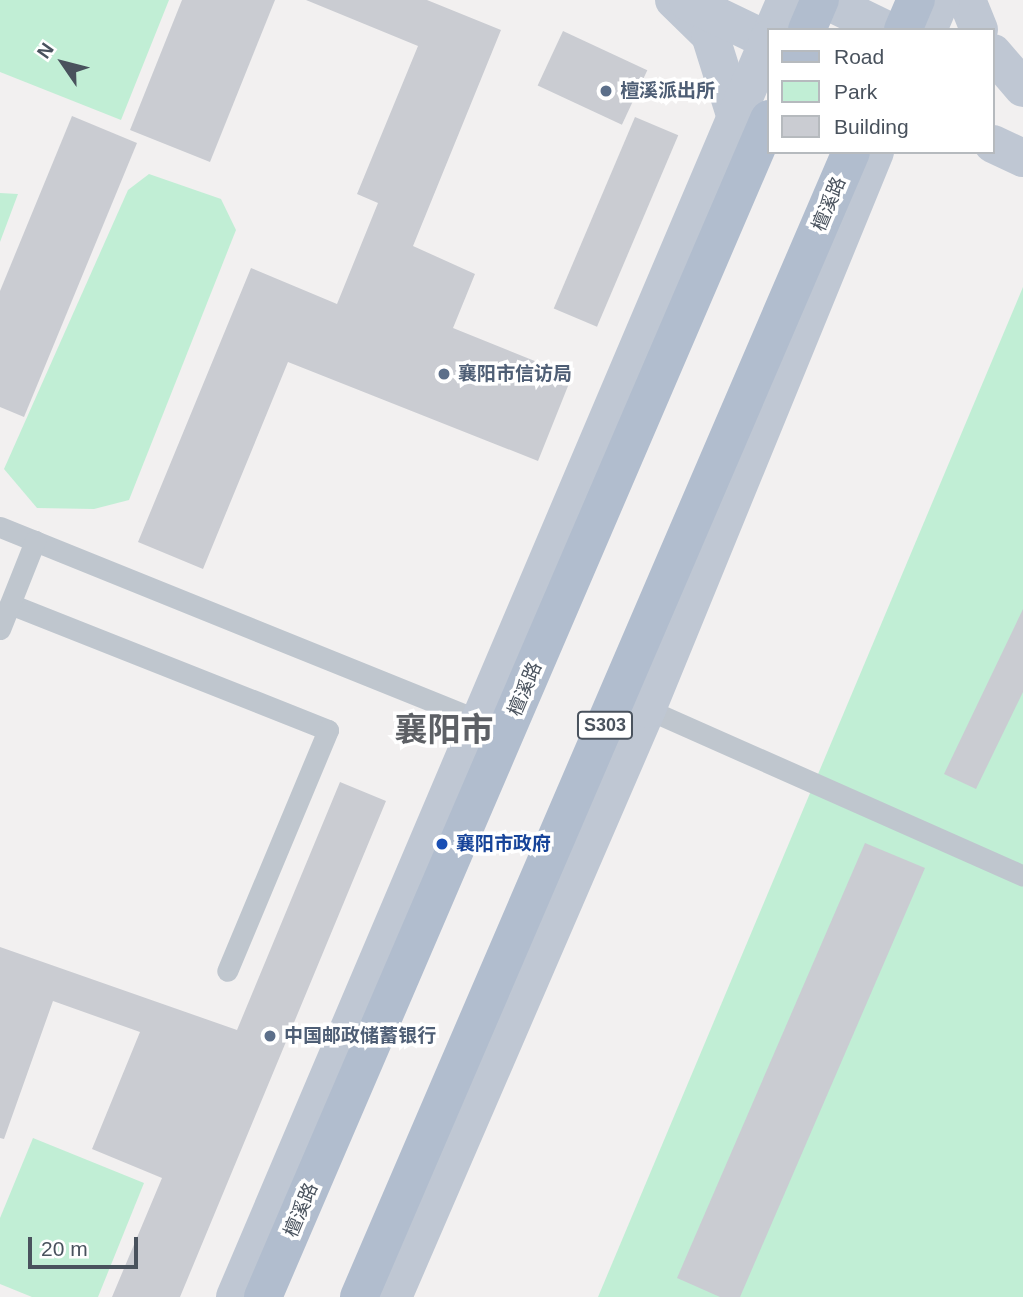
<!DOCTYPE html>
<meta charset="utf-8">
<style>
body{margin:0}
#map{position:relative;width:1023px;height:1297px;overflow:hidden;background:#f2f0f0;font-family:Arial,"Noto Sans SC",sans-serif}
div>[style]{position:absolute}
.green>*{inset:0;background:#c1eed5}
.building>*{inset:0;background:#caccd2;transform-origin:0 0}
.lane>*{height:21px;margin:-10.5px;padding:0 10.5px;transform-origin:10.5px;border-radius:10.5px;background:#bfc6ce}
.secondary>*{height:38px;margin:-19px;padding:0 19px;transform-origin:19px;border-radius:19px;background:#bfc7d3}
.primary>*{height:38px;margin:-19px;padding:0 19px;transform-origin:19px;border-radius:19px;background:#b1bdce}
.dots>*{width:19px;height:19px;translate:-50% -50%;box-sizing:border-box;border:4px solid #fff;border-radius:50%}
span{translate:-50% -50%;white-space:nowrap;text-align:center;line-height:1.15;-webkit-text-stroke:7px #fff;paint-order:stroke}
.shield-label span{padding:2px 5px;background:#fff;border:2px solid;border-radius:5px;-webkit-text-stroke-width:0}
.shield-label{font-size:18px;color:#49525d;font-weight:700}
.service-label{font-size:19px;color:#4e5e75;font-weight:700}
.left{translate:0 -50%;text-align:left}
.street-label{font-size:19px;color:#49525d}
.transit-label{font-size:19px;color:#164399;font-weight:700}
.town-label{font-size:33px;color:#5d6065;font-weight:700}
.legend{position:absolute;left:767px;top:28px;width:228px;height:126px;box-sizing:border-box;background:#fff;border:2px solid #b6babe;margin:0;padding:9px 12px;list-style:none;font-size:21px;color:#49525d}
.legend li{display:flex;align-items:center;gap:14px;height:35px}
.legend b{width:35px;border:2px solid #b6babe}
.north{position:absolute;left:28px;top:28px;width:70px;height:70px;-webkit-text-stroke:5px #fff;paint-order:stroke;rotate:305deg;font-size:19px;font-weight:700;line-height:28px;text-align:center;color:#49525d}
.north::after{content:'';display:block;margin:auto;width:24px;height:32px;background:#49525d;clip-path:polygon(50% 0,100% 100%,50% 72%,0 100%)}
.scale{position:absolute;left:28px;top:1237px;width:110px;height:32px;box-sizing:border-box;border:4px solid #49525d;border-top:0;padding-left:9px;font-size:21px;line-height:24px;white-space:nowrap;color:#49525d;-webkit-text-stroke:5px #fff;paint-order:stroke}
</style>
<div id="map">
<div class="green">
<div style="clip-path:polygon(0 0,169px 0,121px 120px,0 72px)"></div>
<div style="clip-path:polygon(149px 174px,221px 199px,236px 230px,129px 500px,94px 509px,37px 508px,4px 469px,128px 190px)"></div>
<div style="clip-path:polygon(0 193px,18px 194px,0 242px)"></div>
<div style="clip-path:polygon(1023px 287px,1023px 1297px,598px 1297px)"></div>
<div style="clip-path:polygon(33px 1138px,144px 1183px,98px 1297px,32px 1297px,0 1284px,0 1218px)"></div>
</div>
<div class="building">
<div style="clip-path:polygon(182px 0,275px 0,210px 162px,130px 130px)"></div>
<div style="clip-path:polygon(306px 0,427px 0,501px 30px,413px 246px,475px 274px,453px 328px,572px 376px,538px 461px,288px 362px,203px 569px,138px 542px,251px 268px,337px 304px,378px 203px,357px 194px,418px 46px)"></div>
<div style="left:563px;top:31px;width:93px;height:60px;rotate:25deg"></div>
<div style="clip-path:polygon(72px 116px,137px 143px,24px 417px,0 407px,0 291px)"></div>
<div style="left:635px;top:117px;width:47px;height:208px;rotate:23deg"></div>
<div style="clip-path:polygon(1023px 609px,1023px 692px,976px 789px,944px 774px)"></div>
<div style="clip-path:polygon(340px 782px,386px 801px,180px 1297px,112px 1297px,162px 1178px,92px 1149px,140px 1032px,53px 1001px,4px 1139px,0 1138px,0 947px,237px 1030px)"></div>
<div style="clip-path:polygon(865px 843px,925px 868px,740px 1297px,720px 1297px,677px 1278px)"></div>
</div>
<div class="lane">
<div style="left:0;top:527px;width:526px;rotate:21.98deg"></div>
<div style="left:10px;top:604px;width:342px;rotate:21.6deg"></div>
<div style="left:328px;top:730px;width:261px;rotate:112.7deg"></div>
<div style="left:0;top:629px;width:95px;rotate:-68.3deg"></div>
<div style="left:638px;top:705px;width:421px;rotate:23.9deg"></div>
</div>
<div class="secondary">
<div style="left:674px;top:0;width:50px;rotate:44.2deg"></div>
<div style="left:710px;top:35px;width:87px;rotate:72.6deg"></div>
<div style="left:825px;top:0;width:69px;rotate:25.8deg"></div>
<div style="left:967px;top:0;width:32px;rotate:68deg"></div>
<div style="left:688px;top:2px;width:90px;rotate:25.7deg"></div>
<div style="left:773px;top:30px;width:33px;rotate:-67deg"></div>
<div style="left:928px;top:30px;width:33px;rotate:-67deg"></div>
<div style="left:993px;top:53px;width:46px;rotate:49.4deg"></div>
<div style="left:993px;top:144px;width:33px;rotate:25deg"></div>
<div style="left:235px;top:1297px;width:1367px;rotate:-67deg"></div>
<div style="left:393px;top:1297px;width:641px;rotate:-66.64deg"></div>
<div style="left:647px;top:709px;width:602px;rotate:-67.74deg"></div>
</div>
<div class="primary">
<div style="left:807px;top:30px;width:33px;rotate:-67deg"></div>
<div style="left:903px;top:30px;width:33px;rotate:-67deg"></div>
<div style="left:263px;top:1297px;width:1282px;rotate:-66.75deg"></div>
<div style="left:359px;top:1297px;width:1246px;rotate:-66.75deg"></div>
</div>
<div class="dots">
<div style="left:606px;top:91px;background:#5c6f8a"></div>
<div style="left:444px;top:374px;background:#5c6f8a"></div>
<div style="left:442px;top:844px;background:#1a4fb4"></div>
<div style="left:270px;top:1036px;background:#5c6f8a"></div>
</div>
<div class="shield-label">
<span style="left:605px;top:725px">S303</span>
</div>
<div class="service-label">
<span class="left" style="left:620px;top:91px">檀溪派出所</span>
<span class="left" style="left:458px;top:374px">襄阳市信访局</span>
<span class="left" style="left:284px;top:1036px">中国邮政储蓄银行</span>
</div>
<div class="street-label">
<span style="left:829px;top:204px;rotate:-67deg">檀溪路</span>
<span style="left:525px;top:689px;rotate:-67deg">檀溪路</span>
<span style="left:301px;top:1210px;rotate:-67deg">檀溪路</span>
</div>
<div class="transit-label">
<span class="left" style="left:456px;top:844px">襄阳市政府</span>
</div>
<div class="town-label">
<span style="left:444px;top:730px">襄阳市</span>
</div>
<ul class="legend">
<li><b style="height:9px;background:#b1bdce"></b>Road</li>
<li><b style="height:19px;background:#c1eed5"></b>Park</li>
<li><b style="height:19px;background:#caccd2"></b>Building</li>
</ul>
<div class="north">N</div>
<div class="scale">20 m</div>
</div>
